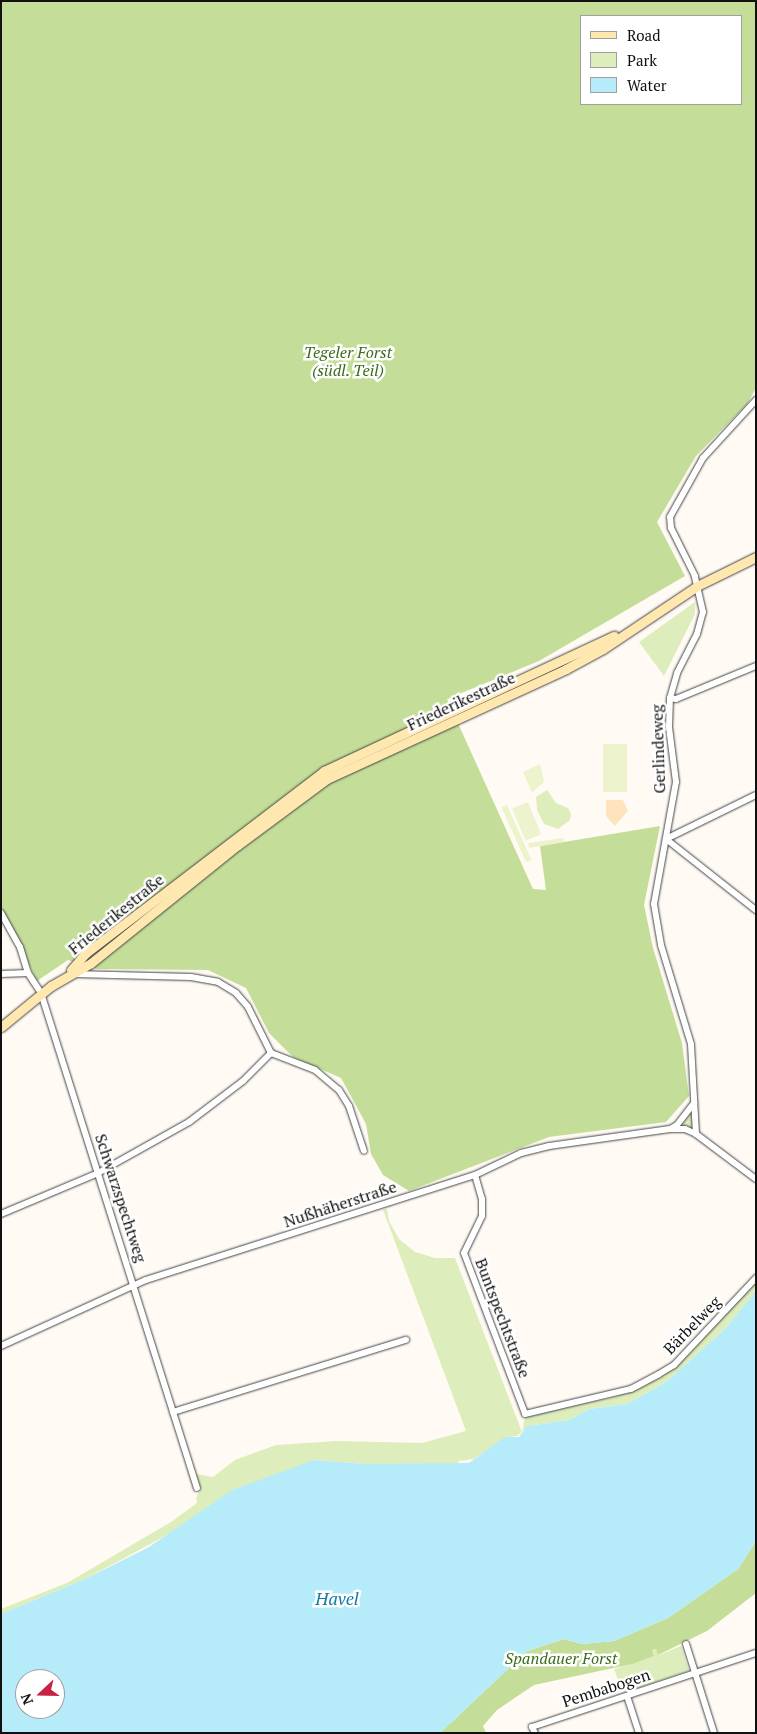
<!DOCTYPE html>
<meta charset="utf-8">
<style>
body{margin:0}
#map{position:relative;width:757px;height:1734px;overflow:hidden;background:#fffbf4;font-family:"PT Serif",serif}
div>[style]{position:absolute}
.green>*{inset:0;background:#ddedbb}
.forest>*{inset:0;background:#c4de99}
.sand>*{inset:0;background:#fde4be}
.pitch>*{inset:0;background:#edf3cd;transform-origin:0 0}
.water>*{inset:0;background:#b6ecf9}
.roads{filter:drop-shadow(0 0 1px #444) drop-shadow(0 0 1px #444)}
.street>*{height:6px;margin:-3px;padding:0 3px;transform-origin:3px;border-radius:3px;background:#fff}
.secondary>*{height:9px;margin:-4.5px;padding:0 4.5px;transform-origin:4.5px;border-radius:4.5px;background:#ffe8af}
span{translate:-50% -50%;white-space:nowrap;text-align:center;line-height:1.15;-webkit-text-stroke:5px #fff;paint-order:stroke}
.park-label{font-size:16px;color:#3b6d1c;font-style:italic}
.street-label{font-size:16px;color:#111}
.water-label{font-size:18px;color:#127da3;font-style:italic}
.frame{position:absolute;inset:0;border:2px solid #111;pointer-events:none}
.legend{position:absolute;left:580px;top:15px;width:162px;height:90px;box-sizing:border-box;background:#fff;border:1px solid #a0a0a0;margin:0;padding:6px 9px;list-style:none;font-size:15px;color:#111}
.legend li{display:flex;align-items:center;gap:10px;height:25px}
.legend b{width:25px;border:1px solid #a0a0a0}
.north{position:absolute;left:15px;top:1669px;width:50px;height:50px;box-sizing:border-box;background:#fff;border:1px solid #a0a0a0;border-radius:50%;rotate:249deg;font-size:14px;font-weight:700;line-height:20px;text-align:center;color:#111}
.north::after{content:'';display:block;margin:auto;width:18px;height:22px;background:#c92046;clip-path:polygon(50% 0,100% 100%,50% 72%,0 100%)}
</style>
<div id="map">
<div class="green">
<div style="clip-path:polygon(695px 602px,695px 614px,664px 676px,639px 642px)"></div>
<div style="clip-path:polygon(547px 790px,556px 803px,568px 808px,571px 814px,570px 820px,558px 829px,544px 824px,537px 810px,536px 797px)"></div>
<div style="clip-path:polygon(693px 1110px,694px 1131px,679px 1126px)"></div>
<div style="clip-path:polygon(387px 1209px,389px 1221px,399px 1239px,415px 1252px,435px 1258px,455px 1258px,522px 1432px,525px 1416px,611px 1398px,646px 1385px,660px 1376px,756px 1281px,756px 1291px,726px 1328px,666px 1382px,627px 1404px,589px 1409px,569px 1420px,527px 1426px,522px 1432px,517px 1436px,507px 1437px,474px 1459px,458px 1461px,459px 1464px,365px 1464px,314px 1460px,277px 1476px,87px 1578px,1px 1614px,1px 1609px,67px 1583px,171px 1522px,197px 1503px,196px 1498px,200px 1490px,196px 1474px,213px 1477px,235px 1460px,276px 1445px,336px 1441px,422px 1443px,466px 1431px,383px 1210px)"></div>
<div style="clip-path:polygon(681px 1646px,689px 1671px,623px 1693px,614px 1669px,654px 1656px,652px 1650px,656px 1649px,659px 1655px)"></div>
</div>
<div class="forest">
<div style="clip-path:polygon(evenodd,1px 1px,756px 1px,756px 388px,747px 404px,696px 456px,657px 522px,685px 576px,539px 661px,447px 699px,533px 889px,546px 890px,540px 846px,660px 826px,644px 905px,653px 948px,682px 1043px,689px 1096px,666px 1122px,549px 1137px,409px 1191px,383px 1175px,371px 1154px,366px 1124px,341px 1078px,293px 1057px,269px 1033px,246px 988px,208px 970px,97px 969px,68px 960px,37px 981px,1px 907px,1px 1px,581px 16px,741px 16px,741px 104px,581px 104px,581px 16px)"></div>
<div style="clip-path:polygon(756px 1541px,756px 1593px,707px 1631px,658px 1655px,656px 1649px,652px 1650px,654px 1656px,632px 1664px,534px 1685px,497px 1710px,483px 1726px,486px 1733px,440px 1733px,527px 1651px,564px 1639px,582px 1644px,614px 1641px,668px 1618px,738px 1569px)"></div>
</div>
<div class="sand">
<div style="clip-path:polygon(606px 800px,623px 800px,628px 811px,615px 826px,606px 816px)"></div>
</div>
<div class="pitch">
<div style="left:603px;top:744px;width:24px;height:48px"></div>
<div style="clip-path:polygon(540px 764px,544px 782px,532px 793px,523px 772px)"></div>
<div style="left:528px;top:802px;width:35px;height:17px;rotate:68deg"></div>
<div style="left:507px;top:805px;width:60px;height:6px;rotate:66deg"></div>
<div style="clip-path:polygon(563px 838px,564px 842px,529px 848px,528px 843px)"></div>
</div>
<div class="water">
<div style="clip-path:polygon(evenodd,756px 1291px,756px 1541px,738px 1569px,668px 1618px,614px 1641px,582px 1644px,564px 1639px,527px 1651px,440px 1733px,1px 1733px,1px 1614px,87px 1578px,149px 1547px,232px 1490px,314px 1460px,365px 1464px,469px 1463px,505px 1437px,519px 1437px,527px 1426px,569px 1420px,589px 1409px,627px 1404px,666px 1382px,726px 1328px,756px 1291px,25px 1679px,55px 1679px,55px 1709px,25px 1709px,25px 1679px)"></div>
</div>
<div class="roads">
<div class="street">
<div style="left:670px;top:698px;width:6px;rotate:9deg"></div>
<div style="left:676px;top:699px;width:87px;rotate:-22.4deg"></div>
<div style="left:666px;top:839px;width:115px;rotate:38.3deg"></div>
<div style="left:666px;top:839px;width:100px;rotate:-26.1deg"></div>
<div style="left:1px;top:913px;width:39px;rotate:61deg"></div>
<div style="left:20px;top:947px;width:27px;rotate:73deg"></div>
<div style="left:28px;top:973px;width:24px;rotate:57deg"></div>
<div style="left:41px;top:993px;width:519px;rotate:72.51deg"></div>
<div style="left:1px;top:974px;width:27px;rotate:-2deg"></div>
<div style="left:74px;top:974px;width:117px;rotate:1.5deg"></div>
<div style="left:191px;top:977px;width:27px;rotate:10deg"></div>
<div style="left:218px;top:982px;width:21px;rotate:31deg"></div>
<div style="left:236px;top:993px;width:18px;rotate:49deg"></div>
<div style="left:248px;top:1007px;width:51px;rotate:63.4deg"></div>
<div style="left:271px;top:1053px;width:47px;rotate:21.1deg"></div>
<div style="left:315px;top:1070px;width:31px;rotate:40deg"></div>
<div style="left:339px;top:1090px;width:19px;rotate:58deg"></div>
<div style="left:349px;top:1106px;width:47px;rotate:71.6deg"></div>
<div style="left:671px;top:1129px;width:14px"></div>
<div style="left:685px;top:1129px;width:12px;rotate:24deg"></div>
<div style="left:696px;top:1134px;width:75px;rotate:36.9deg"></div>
<div style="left:696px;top:1134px;width:90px;rotate:-93.2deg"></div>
<div style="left:691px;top:1044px;width:103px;rotate:-106.9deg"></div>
<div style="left:661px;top:945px;width:42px;rotate:-99.7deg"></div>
<div style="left:654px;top:904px;width:124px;rotate:-79.8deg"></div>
<div style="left:676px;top:782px;width:55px;rotate:-97.3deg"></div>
<div style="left:669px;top:727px;width:29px;rotate:-88deg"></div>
<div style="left:670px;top:698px;width:26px;rotate:-74deg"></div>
<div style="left:677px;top:673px;width:44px;rotate:-62.9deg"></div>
<div style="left:697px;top:634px;width:23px;rotate:-75deg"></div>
<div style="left:703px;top:612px;width:37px;rotate:-103deg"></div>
<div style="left:695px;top:576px;width:54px;rotate:-116.6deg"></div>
<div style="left:671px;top:528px;width:11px;rotate:-95deg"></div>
<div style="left:670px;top:517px;width:68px;rotate:-60.8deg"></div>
<div style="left:703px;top:458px;width:79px;rotate:-47.6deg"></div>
<div style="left:475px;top:1175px;width:25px;rotate:74deg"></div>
<div style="left:482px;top:1199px;width:17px;rotate:90deg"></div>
<div style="left:482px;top:1216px;width:41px;rotate:115.9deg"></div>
<div style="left:464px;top:1253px;width:172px;rotate:69.2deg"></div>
<div style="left:525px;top:1414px;width:109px;rotate:-13.3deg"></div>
<div style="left:631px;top:1389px;width:32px;rotate:-28deg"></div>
<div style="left:659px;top:1374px;width:17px;rotate:-31deg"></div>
<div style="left:674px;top:1365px;width:120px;rotate:-46.7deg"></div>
<div style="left:1px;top:1214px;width:105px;rotate:-22.9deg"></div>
<div style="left:98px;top:1173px;width:104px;rotate:-29.3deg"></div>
<div style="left:189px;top:1122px;width:68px;rotate:-37.2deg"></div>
<div style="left:243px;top:1081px;width:40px;rotate:-45deg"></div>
<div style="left:1px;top:1346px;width:159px;rotate:-24.5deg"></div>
<div style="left:146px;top:1280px;width:345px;rotate:-17.7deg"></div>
<div style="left:475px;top:1175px;width:51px;rotate:-25.6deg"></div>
<div style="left:521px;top:1153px;width:29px;rotate:-14deg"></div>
<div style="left:549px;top:1146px;width:122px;rotate:-8deg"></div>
<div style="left:670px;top:1129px;width:8px;rotate:-30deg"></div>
<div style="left:677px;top:1125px;width:28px;rotate:-52deg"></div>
<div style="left:173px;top:1412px;width:244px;rotate:-17.2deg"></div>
<div style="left:686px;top:1644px;width:93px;rotate:72.5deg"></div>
<div style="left:627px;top:1696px;width:39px;rotate:72deg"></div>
<div style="left:535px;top:1733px;width:7px;rotate:-117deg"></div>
<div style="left:532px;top:1727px;width:236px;rotate:-18.3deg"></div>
</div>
<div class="secondary">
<div style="left:71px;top:970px;width:23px;rotate:-49deg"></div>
<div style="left:86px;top:953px;width:300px;rotate:-37.4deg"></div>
<div style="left:324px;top:771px;width:320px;rotate:-25deg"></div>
<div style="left:1px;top:1027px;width:65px;rotate:-39.4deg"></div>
<div style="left:51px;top:986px;width:46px;rotate:-29.9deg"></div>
<div style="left:91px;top:963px;width:189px;rotate:-38.8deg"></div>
<div style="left:238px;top:845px;width:111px;rotate:-36.6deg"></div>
<div style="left:327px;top:779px;width:263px;rotate:-24.7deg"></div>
<div style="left:566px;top:669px;width:42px;rotate:-28.4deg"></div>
<div style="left:603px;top:649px;width:113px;rotate:-33.8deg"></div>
<div style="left:697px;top:586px;width:66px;rotate:-26.2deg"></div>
</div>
</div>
<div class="park-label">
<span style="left:348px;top:361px">Tegeler Forst<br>(südl. Teil)</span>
<span style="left:561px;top:1658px">Spandauer Forst</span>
</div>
<div class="street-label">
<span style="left:461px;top:701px;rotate:-25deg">Friederikestraße</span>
<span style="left:658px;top:749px;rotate:-92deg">Gerlindeweg</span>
<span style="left:116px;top:914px;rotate:-39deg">Friederikestraße</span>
<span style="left:121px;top:1198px;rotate:72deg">Schwarzspechtweg</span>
<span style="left:340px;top:1204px;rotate:-18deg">Nußhäherstraße</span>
<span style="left:503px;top:1318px;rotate:69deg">Buntspechtstraße</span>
<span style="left:692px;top:1325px;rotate:-46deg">Bärbelweg</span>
<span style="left:606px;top:1688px;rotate:-18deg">Pembabogen</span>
</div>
<div class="water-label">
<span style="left:337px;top:1598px">Havel</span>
</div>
<div class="frame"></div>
<ul class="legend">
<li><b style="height:6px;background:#ffe8af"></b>Road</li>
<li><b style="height:14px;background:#ddedbb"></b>Park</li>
<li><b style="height:14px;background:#b6ecf9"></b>Water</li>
</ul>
<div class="north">N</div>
</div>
